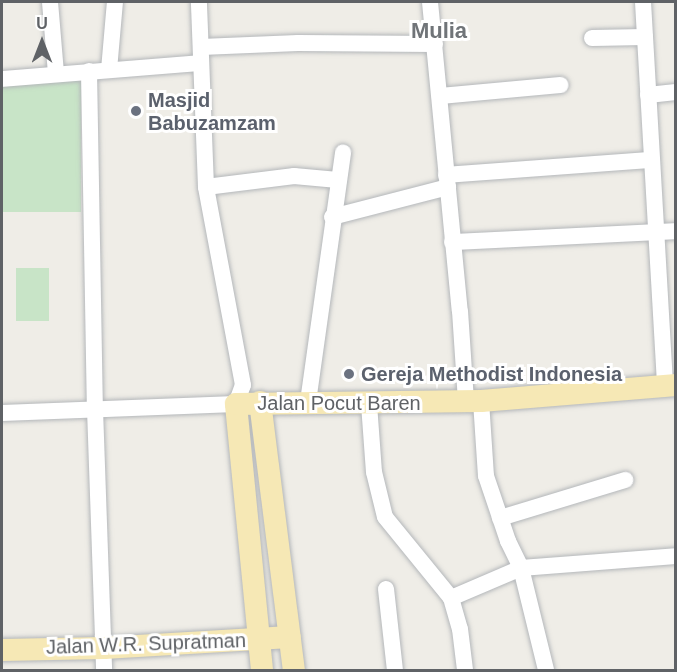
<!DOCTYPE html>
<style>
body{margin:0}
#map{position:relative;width:677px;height:672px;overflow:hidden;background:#efede7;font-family:Arial,sans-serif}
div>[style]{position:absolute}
.green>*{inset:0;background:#c8e4c7;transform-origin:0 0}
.roads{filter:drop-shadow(0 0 2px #b4b7ba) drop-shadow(0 0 2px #b4b7ba)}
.minor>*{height:16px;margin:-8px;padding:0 8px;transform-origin:8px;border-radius:8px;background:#fff}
.major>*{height:22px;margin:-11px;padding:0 11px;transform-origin:11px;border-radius:11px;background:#f6e8b5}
.dots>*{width:16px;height:16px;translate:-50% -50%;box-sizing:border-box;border:3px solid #fff;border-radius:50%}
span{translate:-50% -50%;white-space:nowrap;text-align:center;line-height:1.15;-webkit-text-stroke:6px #fff;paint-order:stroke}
.worship-label{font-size:20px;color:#5b616d;font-weight:700}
.left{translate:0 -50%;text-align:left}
.street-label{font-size:20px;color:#5f6266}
.quarter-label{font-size:22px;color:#707478;font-weight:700}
.frame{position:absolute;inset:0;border:3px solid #5f6266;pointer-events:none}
.north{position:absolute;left:12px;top:12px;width:60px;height:60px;-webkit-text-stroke:4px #fff;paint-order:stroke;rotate:0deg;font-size:16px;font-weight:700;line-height:24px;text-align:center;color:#5f6266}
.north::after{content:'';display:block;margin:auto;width:21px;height:27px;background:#5f6266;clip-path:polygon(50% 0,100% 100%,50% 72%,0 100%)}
</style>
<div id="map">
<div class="green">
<div style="left:81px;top:81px;width:131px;height:79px;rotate:90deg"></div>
<div style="left:16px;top:268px;width:33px;height:53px"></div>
</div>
<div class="roads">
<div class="minor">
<div style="left:50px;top:2px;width:71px;rotate:85.2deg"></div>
<div style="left:430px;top:2px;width:310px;rotate:84.5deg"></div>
<div style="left:460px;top:311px;width:91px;rotate:86.2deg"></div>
<div style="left:643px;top:2px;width:385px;rotate:86.7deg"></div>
<div style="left:592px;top:38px;width:53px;rotate:-1.1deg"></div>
<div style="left:201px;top:47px;width:97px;rotate:-2.4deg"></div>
<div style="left:298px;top:43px;width:137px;rotate:0.4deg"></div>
<div style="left:109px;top:70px;width:68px;rotate:-85deg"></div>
<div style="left:89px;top:71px;width:338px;rotate:89deg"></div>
<div style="left:95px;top:409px;width:261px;rotate:88deg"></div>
<div style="left:2px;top:79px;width:199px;rotate:-4.6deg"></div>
<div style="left:648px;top:95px;width:28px;rotate:-6deg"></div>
<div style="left:440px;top:96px;width:121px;rotate:-5.2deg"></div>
<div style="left:446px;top:175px;width:206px;rotate:-4.2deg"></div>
<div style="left:206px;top:187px;width:89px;rotate:-7.1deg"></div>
<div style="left:294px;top:176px;width:44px;rotate:5.2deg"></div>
<div style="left:332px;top:217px;width:120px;rotate:-14.5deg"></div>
<div style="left:452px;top:242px;width:224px;rotate:-2.8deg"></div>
<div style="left:481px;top:401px;width:75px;rotate:86.2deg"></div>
<div style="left:486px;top:476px;width:69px;rotate:71.3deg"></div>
<div style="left:508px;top:541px;width:30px;rotate:64deg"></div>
<div style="left:521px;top:568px;width:105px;rotate:76.2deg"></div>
<div style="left:308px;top:402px;width:252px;rotate:-82deg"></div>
<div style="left:369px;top:404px;width:68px;rotate:85.8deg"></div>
<div style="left:374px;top:472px;width:46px;rotate:76.3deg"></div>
<div style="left:385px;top:517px;width:104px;rotate:50.8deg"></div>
<div style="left:451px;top:598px;width:76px;rotate:-23.2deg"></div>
<div style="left:521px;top:568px;width:155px;rotate:-4.4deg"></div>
<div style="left:2px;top:413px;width:234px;rotate:-2.2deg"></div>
<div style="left:236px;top:404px;width:20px;rotate:-70deg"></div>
<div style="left:243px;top:385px;width:201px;rotate:-100.6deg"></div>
<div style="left:206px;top:187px;width:185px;rotate:-92.2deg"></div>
<div style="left:500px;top:518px;width:131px;rotate:-16.9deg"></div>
<div style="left:386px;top:589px;width:81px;rotate:83.7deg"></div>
<div style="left:451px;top:598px;width:32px;rotate:74deg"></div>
<div style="left:460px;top:629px;width:41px;rotate:83deg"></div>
</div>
<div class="major">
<div style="left:260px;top:402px;width:270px;rotate:82.8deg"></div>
<div style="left:2px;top:650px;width:102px;rotate:-1.1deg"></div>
<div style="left:104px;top:648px;width:186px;rotate:-3.4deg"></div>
<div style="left:262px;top:670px;width:267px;rotate:-95.6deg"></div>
<div style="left:236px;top:404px;width:245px;rotate:-0.7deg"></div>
<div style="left:481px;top:401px;width:196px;rotate:-4.7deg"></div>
</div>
</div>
<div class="dots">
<div style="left:136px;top:111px;background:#6b7280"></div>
<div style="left:349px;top:374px;background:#6b7280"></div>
</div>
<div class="worship-label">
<span class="left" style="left:148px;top:112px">Masjid<br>Babuzamzam</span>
<span class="left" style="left:361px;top:374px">Gereja Methodist Indonesia</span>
</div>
<div class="street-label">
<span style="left:339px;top:403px">Jalan Pocut Baren</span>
<span style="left:146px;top:644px;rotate:-2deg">Jalan W.R. Supratman</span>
</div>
<div class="quarter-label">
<span style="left:439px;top:31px">Mulia</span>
</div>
<div class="frame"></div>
<div class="north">U</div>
</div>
